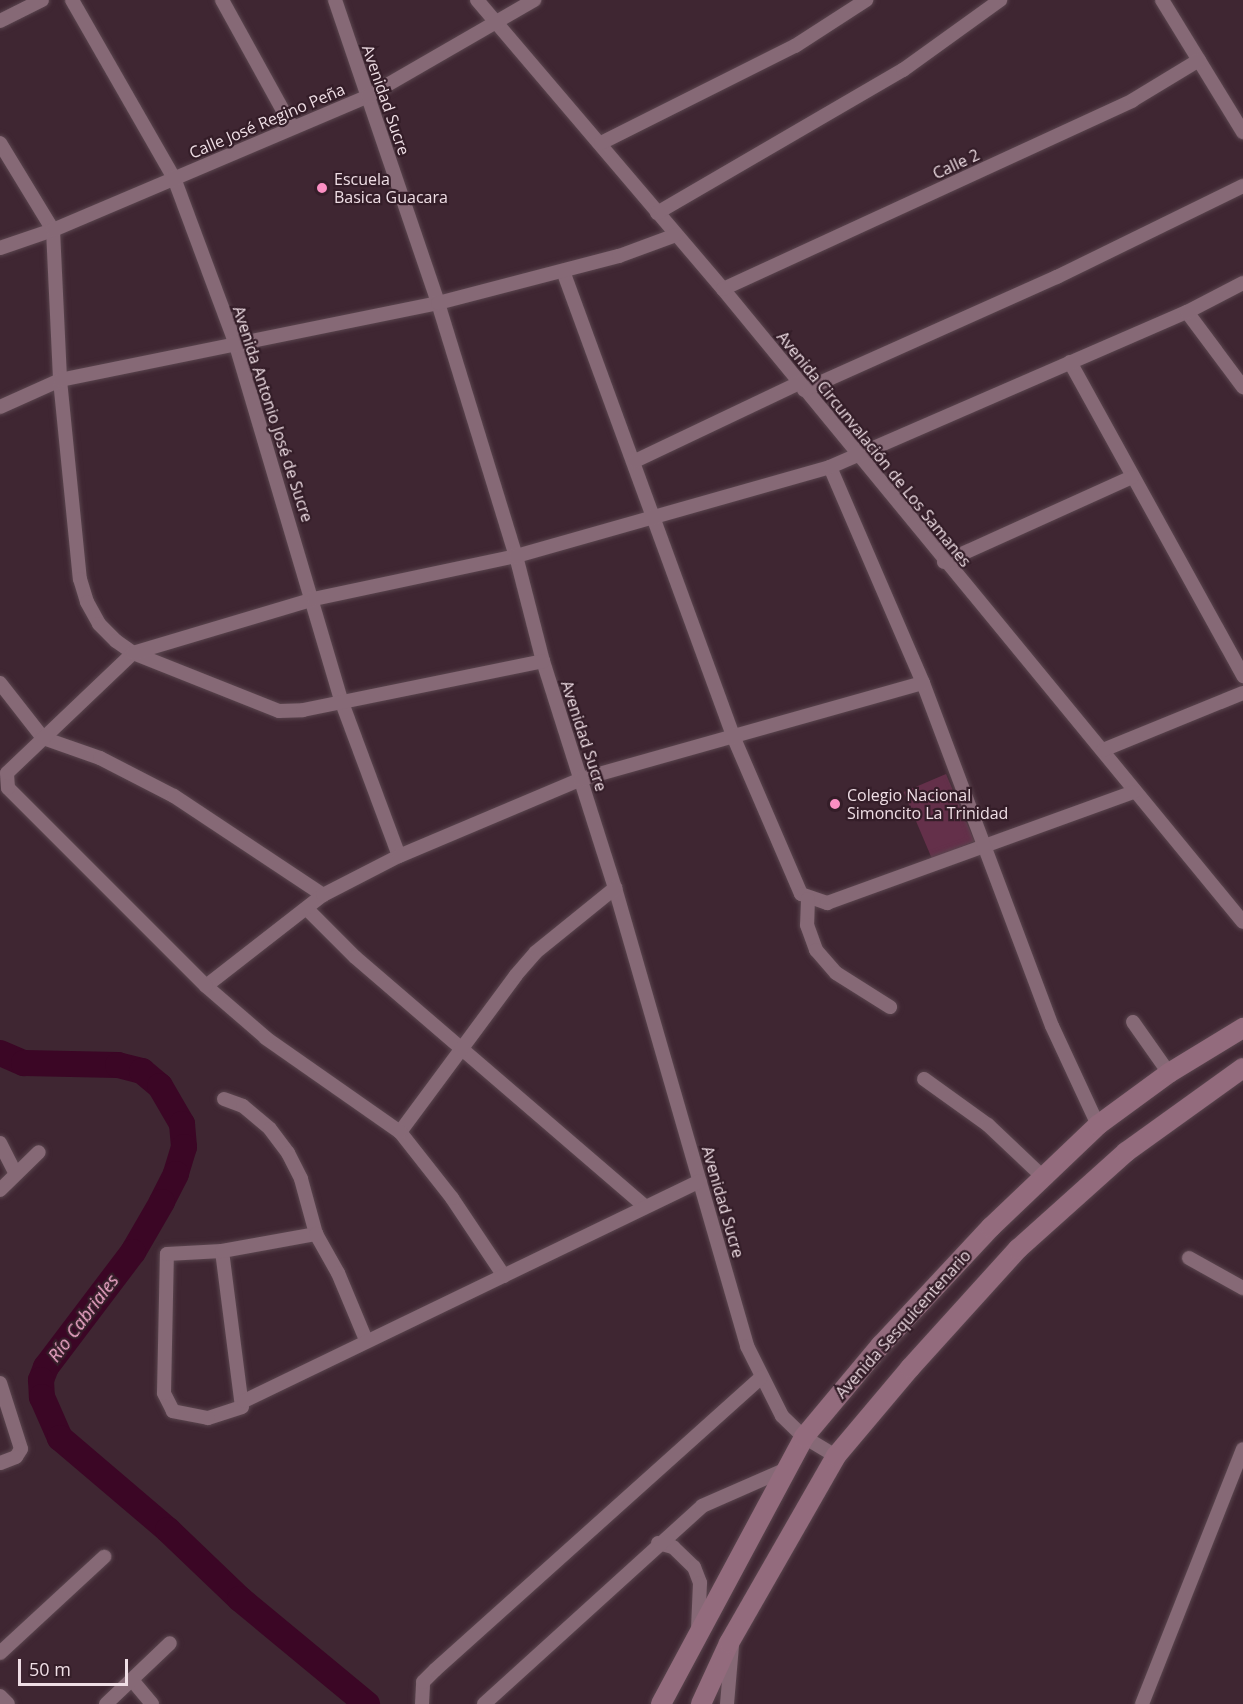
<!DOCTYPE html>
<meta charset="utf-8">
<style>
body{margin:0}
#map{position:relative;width:1243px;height:1704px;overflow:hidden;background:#3f2632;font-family:"Open Sans",sans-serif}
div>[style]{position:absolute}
.green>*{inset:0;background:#64304a;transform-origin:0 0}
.river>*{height:26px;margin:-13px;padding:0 13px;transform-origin:13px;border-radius:13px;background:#3b0625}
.roads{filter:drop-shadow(0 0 2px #5a454e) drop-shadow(0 0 2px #5a454e)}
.street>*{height:14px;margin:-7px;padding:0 7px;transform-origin:7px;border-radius:7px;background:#866976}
.secondary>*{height:20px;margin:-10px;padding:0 10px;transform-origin:10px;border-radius:10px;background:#936b7d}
.dots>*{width:16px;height:16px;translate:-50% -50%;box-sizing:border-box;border:3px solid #341d28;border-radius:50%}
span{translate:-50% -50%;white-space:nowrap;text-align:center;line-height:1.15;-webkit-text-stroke:4.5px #341d28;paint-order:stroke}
.street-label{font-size:16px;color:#efdee5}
.poi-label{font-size:16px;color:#efdee5}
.left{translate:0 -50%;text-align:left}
.water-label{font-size:18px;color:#f8afd0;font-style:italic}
.scale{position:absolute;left:18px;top:1659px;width:110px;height:27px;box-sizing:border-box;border:3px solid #efdee5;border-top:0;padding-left:8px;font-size:18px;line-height:21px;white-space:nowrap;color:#efdee5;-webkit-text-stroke:4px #341d28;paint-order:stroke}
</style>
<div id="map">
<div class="green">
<div style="left:946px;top:774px;width:73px;height:46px;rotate:67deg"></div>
</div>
<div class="river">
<div style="left:0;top:1053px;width:26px;rotate:23deg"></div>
<div style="left:24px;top:1063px;width:94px;rotate:1.2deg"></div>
<div style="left:118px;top:1065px;width:25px;rotate:14deg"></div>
<div style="left:142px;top:1071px;width:23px;rotate:40deg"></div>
<div style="left:160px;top:1086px;width:44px;rotate:59.9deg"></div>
<div style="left:182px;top:1124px;width:23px;rotate:85deg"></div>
<div style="left:184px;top:1147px;width:28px;rotate:107deg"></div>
<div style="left:176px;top:1174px;width:31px;rotate:117deg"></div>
<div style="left:162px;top:1202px;width:58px;rotate:120.1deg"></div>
<div style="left:133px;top:1252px;width:144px;rotate:127.1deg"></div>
<div style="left:46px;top:1367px;width:14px;rotate:111deg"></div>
<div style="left:41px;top:1380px;width:17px;rotate:87deg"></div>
<div style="left:42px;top:1397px;width:45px;rotate:66.3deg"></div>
<div style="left:60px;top:1438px;width:142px;rotate:40.4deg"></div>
<div style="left:168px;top:1530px;width:100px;rotate:43.8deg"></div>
<div style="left:240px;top:1599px;width:165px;rotate:39.6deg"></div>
</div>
<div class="roads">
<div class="street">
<div style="left:72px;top:0;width:205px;rotate:60.2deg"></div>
<div style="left:174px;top:178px;width:175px;rotate:69.6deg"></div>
<div style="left:235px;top:342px;width:373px;rotate:73.5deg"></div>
<div style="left:341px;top:700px;width:166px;rotate:69.6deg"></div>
<div style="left:222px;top:0;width:145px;rotate:61.1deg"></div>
<div style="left:335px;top:0;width:320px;rotate:71.2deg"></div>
<div style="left:438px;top:303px;width:265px;rotate:72.9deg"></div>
<div style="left:516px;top:556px;width:108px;rotate:75.6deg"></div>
<div style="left:543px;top:661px;width:238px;rotate:72.4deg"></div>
<div style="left:615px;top:888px;width:477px;rotate:73.9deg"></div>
<div style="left:747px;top:1346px;width:78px;rotate:63.4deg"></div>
<div style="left:782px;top:1416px;width:30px;rotate:44deg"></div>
<div style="left:804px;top:1437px;width:37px;rotate:31deg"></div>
<div style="left:477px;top:0;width:380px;rotate:49.6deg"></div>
<div style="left:723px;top:289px;width:819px;rotate:50.6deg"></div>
<div style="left:1162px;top:0;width:155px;rotate:58.5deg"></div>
<div style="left:0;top:21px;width:47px;rotate:-26.6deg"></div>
<div style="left:0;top:143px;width:102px;rotate:58.7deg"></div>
<div style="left:53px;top:230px;width:150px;rotate:87.3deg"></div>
<div style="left:60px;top:380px;width:200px;rotate:84.3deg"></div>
<div style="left:80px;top:579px;width:24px;rotate:73deg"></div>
<div style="left:87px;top:602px;width:25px;rotate:61deg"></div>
<div style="left:99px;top:624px;width:24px;rotate:45deg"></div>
<div style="left:116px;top:641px;width:21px;rotate:35deg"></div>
<div style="left:133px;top:653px;width:157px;rotate:21.7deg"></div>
<div style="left:279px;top:711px;width:24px;rotate:-2deg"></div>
<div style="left:303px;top:710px;width:245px;rotate:-11.5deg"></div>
<div style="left:601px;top:143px;width:217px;rotate:-26.6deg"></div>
<div style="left:795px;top:46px;width:85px;rotate:-32.9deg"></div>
<div style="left:657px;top:213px;width:285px;rotate:-30.2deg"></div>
<div style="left:903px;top:70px;width:120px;rotate:-35.8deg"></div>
<div style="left:0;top:248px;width:56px;rotate:-18.8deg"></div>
<div style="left:53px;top:230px;width:342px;rotate:-23deg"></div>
<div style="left:368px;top:96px;width:192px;rotate:-30deg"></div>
<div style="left:563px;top:271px;width:495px;rotate:69.9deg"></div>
<div style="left:733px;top:736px;width:172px;rotate:66.7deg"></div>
<div style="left:801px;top:894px;width:28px;rotate:19deg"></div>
<div style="left:827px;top:903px;width:326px;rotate:-19.9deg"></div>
<div style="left:723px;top:289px;width:451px;rotate:-24.7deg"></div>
<div style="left:1133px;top:100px;width:77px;rotate:-31.2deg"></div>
<div style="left:1187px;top:312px;width:94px;rotate:53.3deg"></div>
<div style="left:1070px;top:362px;width:359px;rotate:61.1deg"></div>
<div style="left:804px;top:390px;width:277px;rotate:-24.1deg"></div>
<div style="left:1057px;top:277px;width:207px;rotate:-26.1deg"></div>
<div style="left:0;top:407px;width:66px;rotate:-24.2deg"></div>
<div style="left:60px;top:380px;width:386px;rotate:-11.5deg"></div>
<div style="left:438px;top:303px;width:187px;rotate:-14.6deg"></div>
<div style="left:619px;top:256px;width:61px;rotate:-20.2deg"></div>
<div style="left:635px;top:461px;width:182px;rotate:-25.4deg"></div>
<div style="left:830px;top:467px;width:235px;rotate:66.7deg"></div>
<div style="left:923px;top:683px;width:366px;rotate:69.4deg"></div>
<div style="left:1052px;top:1026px;width:109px;rotate:65.1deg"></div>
<div style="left:944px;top:562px;width:206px;rotate:-24.3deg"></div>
<div style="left:0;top:683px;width:70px;rotate:52deg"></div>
<div style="left:43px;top:738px;width:60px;rotate:19.3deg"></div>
<div style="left:100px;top:758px;width:83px;rotate:27.2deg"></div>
<div style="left:174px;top:796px;width:179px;rotate:33.6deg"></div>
<div style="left:1103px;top:750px;width:151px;rotate:-22.2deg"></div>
<div style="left:808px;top:899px;width:26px;rotate:92deg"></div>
<div style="left:807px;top:925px;width:27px;rotate:70deg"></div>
<div style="left:816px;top:950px;width:30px;rotate:49deg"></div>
<div style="left:836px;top:973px;width:64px;rotate:32.2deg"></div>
<div style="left:307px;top:909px;width:68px;rotate:45deg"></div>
<div style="left:355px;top:957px;width:382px;rotate:40.7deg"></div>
<div style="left:206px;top:986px;width:148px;rotate:-37.9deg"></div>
<div style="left:323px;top:895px;width:85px;rotate:-27.2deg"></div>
<div style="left:399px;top:856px;width:198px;rotate:-22.9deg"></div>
<div style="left:581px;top:779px;width:355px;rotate:-15.7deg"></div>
<div style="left:1133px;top:1022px;width:62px;rotate:54.8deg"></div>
<div style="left:924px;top:1079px;width:79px;rotate:35.7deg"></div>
<div style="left:988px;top:1125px;width:77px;rotate:43.4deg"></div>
<div style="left:224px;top:1099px;width:20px;rotate:20deg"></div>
<div style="left:243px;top:1106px;width:35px;rotate:40deg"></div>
<div style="left:270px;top:1129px;width:30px;rotate:53deg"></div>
<div style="left:288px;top:1153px;width:29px;rotate:63deg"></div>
<div style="left:301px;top:1179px;width:57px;rotate:74.7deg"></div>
<div style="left:400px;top:1132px;width:195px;rotate:-53.5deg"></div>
<div style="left:516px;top:975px;width:30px;rotate:-49deg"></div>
<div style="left:536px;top:952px;width:102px;rotate:-39deg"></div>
<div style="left:0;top:1143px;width:33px;rotate:63deg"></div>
<div style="left:0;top:1190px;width:54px;rotate:-44.3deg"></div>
<div style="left:222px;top:1251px;width:157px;rotate:82.7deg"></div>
<div style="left:242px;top:1407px;width:36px;rotate:162deg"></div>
<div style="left:208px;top:1418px;width:36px;rotate:-169deg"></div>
<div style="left:173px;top:1411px;width:20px;rotate:-117deg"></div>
<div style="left:164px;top:1393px;width:139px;rotate:-88.8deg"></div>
<div style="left:167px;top:1254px;width:55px;rotate:-3.1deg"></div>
<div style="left:222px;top:1251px;width:96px;rotate:-10.3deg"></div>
<div style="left:316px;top:1234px;width:45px;rotate:60.6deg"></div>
<div style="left:338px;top:1273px;width:73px;rotate:67.3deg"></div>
<div style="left:1189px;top:1258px;width:62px;rotate:29.1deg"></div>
<div style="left:504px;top:1276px;width:94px;rotate:-123.7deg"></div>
<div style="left:452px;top:1198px;width:84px;rotate:-128.2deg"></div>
<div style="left:400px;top:1132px;width:164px;rotate:-145deg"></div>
<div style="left:266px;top:1038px;width:79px;rotate:-139.1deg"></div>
<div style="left:206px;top:986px;width:280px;rotate:-135deg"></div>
<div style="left:8px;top:788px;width:15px;rotate:-94deg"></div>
<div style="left:7px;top:773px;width:174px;rotate:-43.6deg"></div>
<div style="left:133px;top:653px;width:189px;rotate:-16.6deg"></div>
<div style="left:314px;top:599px;width:207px;rotate:-12deg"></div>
<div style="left:516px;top:556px;width:326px;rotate:-15.8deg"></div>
<div style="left:830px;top:467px;width:389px;rotate:-23.5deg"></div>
<div style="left:1187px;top:312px;width:63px;rotate:-27.4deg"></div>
<div style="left:0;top:1383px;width:69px;rotate:72.3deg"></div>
<div style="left:21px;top:1449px;width:9px;rotate:122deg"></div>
<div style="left:16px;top:1457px;width:17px;rotate:159deg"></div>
<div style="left:244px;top:1401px;width:506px;rotate:-25.76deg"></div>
<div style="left:658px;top:1543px;width:16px;rotate:15deg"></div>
<div style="left:673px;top:1547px;width:29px;rotate:44deg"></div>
<div style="left:694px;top:1567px;width:17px;rotate:69deg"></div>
<div style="left:700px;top:1583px;width:46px;rotate:92.5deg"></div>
<div style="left:0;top:1653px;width:142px;rotate:-42.7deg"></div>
<div style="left:132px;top:1680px;width:31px;rotate:50deg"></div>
<div style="left:0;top:1696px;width:11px;rotate:45deg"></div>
<div style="left:106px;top:1704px;width:88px;rotate:-43.6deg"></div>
<div style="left:422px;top:1704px;width:22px;rotate:-87deg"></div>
<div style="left:423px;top:1682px;width:17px;rotate:-45deg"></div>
<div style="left:435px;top:1670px;width:438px;rotate:-41.9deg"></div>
<div style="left:484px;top:1704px;width:294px;rotate:-42.2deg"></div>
<div style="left:702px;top:1506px;width:90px;rotate:-23.7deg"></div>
<div style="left:727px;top:1704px;width:58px;rotate:-85.1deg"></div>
<div style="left:1142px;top:1704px;width:274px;rotate:-68.4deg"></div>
</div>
<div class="secondary">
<div style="left:661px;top:1704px;width:303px;rotate:-61.8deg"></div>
<div style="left:804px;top:1437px;width:120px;rotate:-50.1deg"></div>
<div style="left:881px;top:1345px;width:161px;rotate:-47deg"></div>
<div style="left:991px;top:1227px;width:148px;rotate:-43.6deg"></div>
<div style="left:1098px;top:1125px;width:88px;rotate:-36.2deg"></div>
<div style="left:1169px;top:1073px;width:87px;rotate:-31.3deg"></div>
<div style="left:701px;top:1704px;width:67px;rotate:-65.3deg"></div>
<div style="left:729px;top:1643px;width:215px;rotate:-60.2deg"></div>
<div style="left:836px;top:1456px;width:115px;rotate:-49.9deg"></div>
<div style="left:910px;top:1368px;width:161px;rotate:-47.8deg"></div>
<div style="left:1018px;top:1249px;width:145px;rotate:-41.9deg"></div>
<div style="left:1126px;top:1152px;width:144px;rotate:-35.7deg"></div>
</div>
</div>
<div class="dots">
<div style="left:322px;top:188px;background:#fb8fc3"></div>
<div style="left:835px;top:804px;background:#fb8fc3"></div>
</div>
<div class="street-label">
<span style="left:386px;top:100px;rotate:71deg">Avenidad Sucre</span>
<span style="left:267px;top:121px;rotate:-23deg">Calle José Regino Peña</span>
<span style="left:956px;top:164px;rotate:-25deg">Calle 2</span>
<span style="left:273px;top:414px;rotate:72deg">Avenida Antonio José de Sucre</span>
<span style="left:874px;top:449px;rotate:51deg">Avenida Circunvalación de Los Samanes</span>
<span style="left:584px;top:736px;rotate:72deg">Avenidad Sucre</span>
<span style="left:723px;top:1202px;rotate:74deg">Avenidad Sucre</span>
<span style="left:903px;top:1324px;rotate:-48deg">Avenida Sesquicentenario</span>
</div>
<div class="poi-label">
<span class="left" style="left:334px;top:188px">Escuela<br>Basica Guacara</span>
<span class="left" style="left:847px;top:804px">Colegio Nacional<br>Simoncito La Trinidad</span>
</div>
<div class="water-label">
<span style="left:83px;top:1318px;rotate:-53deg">Río Cabriales</span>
</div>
<div class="scale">50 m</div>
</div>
